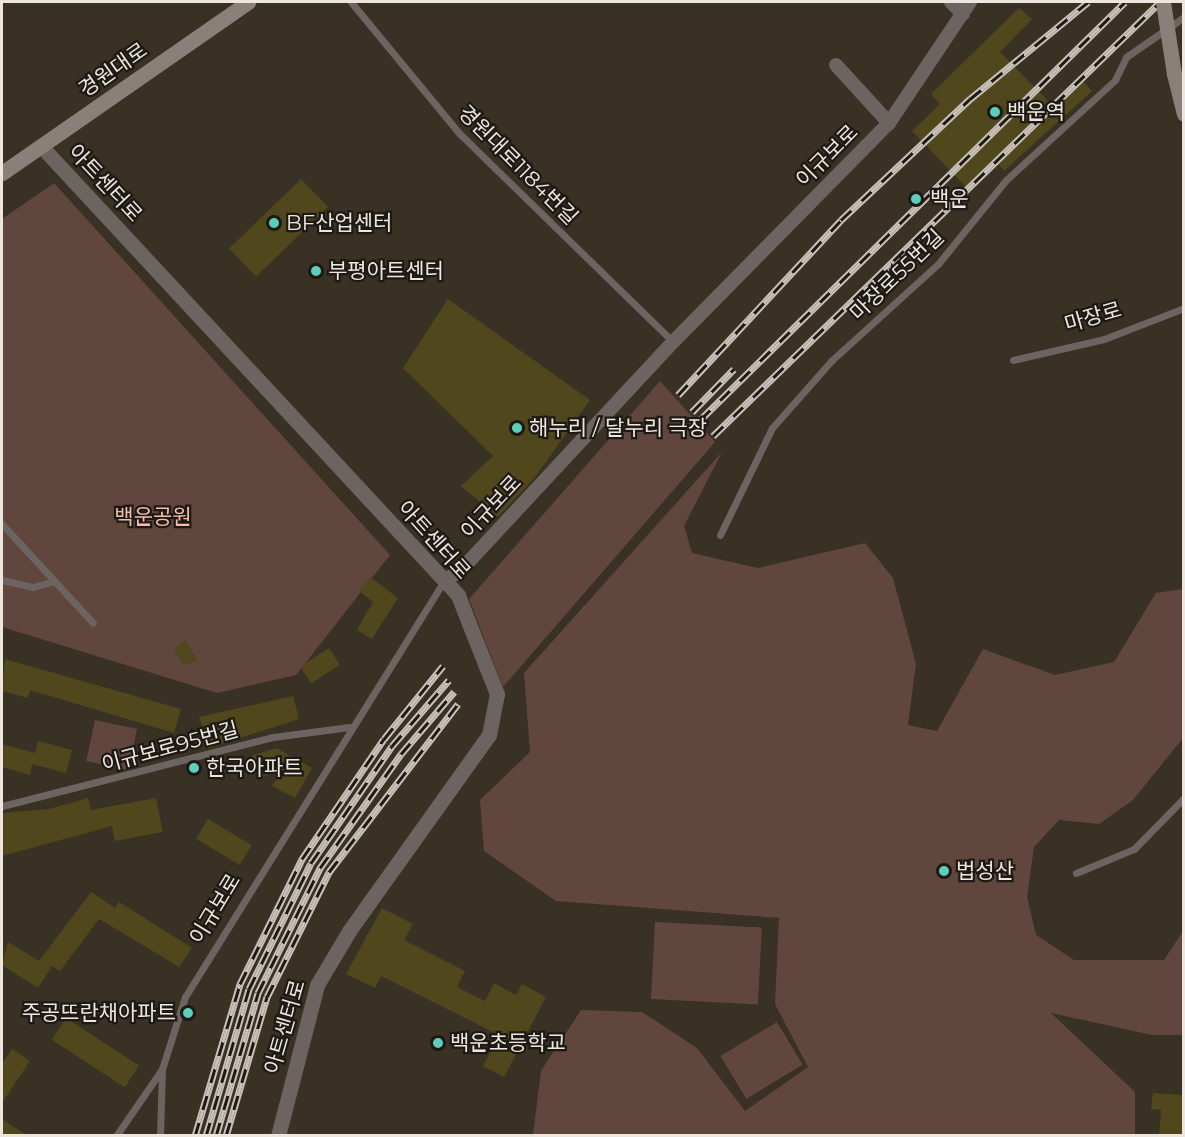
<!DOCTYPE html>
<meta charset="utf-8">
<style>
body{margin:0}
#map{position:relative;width:1185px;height:1137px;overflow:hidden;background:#393124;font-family:Montserrat,"Noto Sans KR",sans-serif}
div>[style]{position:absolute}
.green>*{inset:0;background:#61463e;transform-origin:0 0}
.building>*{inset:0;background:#50471d;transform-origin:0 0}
.service>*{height:7px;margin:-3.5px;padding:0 3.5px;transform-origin:3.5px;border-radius:3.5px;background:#6b6460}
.minor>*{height:14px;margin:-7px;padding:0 7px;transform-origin:7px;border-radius:7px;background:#6b6460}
.tertiary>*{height:15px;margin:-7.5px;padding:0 7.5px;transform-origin:7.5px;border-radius:7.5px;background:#6b6460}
.secondary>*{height:15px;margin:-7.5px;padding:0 7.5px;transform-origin:7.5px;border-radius:7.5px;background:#8a8079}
.rail>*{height:7px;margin-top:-3.5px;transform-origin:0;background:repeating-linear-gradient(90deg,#1d1914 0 14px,#c8c1b9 0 28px);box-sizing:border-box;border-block:2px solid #c8c1b9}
.tertiary-bridge>*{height:15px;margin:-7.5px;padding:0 7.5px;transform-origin:7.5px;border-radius:7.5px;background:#6b6460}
.secondary-bridge>*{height:15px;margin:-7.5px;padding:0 7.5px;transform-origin:7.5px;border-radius:7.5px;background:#8a8079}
.dots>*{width:16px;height:16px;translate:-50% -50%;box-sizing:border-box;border:3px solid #1d1914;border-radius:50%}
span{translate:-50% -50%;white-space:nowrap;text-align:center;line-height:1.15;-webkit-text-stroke:4.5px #1d1914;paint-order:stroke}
.street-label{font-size:21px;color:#ece6df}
.poi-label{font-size:21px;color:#ece6df}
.left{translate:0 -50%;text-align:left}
.right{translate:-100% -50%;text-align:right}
.park-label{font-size:21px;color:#f7bbab}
.frame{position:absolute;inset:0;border:3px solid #ece6df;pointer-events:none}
</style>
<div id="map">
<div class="green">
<div style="clip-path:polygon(54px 183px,390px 555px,296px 675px,217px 693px,2px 627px,2px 219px)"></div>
<div style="clip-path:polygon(660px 381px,715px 442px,503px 687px,469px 599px)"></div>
<div style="clip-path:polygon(722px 452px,684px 526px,692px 553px,758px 568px,865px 543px,893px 578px,916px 664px,908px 725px,937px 731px,983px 649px,1055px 675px,1114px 662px,1156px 593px,1183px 589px,1183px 738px,1133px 800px,1099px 824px,1059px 820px,1034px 847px,1027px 897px,1036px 935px,1074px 960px,1164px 960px,1183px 931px,1183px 1035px,1152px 1035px,1051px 1013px,1135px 1092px,1135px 1135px,533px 1135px,541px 1071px,581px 1010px,642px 1012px,697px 1048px,745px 1111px,808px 1067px,775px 1004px,779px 918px,556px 901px,484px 851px,480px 800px,530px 752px,524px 673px)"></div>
<div style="left:95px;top:720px;width:43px;height:42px;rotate:12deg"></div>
<div style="left:655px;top:922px;width:107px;height:77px;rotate:3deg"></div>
<div style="left:777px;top:1022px;width:50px;height:66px;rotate:59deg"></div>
</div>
<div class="building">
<div style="clip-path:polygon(1019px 8px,1032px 19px,1000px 52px,1055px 108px,1083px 81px,1092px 91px,1004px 171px,997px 162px,969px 190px,912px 131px,940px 104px,931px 94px)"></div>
<div style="left:301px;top:179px;width:39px;height:100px;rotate:46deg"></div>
<div style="clip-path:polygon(448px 299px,590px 400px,536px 476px,498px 517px,461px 486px,493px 456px,403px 368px)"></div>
<div style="clip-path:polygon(370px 577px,398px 598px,372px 639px,357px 630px,373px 602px,359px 591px)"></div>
<div style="clip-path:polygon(185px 640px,198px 661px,183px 665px,174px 650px)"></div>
<div style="left:329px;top:648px;width:20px;height:34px;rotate:57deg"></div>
<div style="clip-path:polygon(5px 659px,181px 709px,174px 733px,30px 690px,28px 698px,2px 691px)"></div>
<div style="clip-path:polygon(293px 696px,299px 719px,209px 748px,199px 717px)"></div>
<div style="clip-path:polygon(38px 741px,72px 750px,66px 773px,32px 764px,30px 775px,2px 767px,2px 744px,35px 753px)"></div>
<div style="clip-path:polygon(276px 748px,312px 768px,295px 798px,272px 786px,281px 771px,258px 778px,251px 756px)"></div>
<div style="clip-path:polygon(88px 798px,91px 810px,156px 798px,163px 832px,115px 841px,112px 826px,2px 856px,2px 813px,49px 809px)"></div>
<div style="left:208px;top:819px;width:51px;height:23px;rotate:31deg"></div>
<div style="clip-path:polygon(91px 892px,115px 908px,119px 902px,192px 948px,179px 967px,99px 919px,60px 971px,52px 966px,38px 988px,2px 965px,8px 942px,39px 961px)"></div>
<div style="clip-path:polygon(382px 908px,413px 924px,404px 940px,465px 971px,457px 987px,485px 1001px,494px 983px,516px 995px,522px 984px,546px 997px,504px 1077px,483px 1066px,499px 1035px,381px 976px,375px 988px,346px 974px)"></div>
<div style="left:66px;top:1018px;width:87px;height:26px;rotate:33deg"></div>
<div style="clip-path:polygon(12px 1049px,30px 1061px,2px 1103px,2px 1064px)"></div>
<div style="clip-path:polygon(1153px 1093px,1184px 1095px,1184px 1136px,1159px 1136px,1161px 1110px,1151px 1109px)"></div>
<div style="clip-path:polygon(2px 1119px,28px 1136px,2px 1136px)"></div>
</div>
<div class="service">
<div style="left:351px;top:2px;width:170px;rotate:50.5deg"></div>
<div style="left:459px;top:133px;width:299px;rotate:44.3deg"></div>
<div style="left:1013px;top:360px;width:93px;rotate:-13deg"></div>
<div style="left:1104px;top:339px;width:86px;rotate:-21.2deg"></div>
<div style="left:2px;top:524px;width:134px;rotate:47.4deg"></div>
<div style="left:720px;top:535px;width:119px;rotate:-64.1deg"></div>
<div style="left:772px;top:428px;width:89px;rotate:-48.6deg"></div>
<div style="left:831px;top:361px;width:144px;rotate:-42.2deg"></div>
<div style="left:938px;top:264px;width:108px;rotate:-51deg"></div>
<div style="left:1006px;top:180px;width:148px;rotate:-42.5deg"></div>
<div style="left:1115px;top:80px;width:25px;rotate:-64deg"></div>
<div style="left:1126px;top:57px;width:70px;rotate:-34.6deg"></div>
<div style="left:2px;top:580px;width:32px;rotate:13deg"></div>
<div style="left:33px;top:587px;width:18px;rotate:-16deg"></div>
<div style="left:2px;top:806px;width:280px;rotate:-14.3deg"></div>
<div style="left:273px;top:737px;width:77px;rotate:-7.5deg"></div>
<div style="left:1076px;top:873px;width:63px;rotate:-22.5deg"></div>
<div style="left:1134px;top:849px;width:71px;rotate:-45.6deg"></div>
<div style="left:116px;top:1136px;width:81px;rotate:-55.5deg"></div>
<div style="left:162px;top:1069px;width:76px;rotate:-72.3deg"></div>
<div style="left:185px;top:997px;width:490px;rotate:-58.1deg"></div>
<div style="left:160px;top:1136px;width:67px;rotate:-88.3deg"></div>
</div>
<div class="minor">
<div style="left:951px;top:2px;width:17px;rotate:45deg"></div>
<div style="left:836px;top:65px;width:79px;rotate:47.6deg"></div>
<div style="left:444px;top:581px;width:20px;rotate:-33deg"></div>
<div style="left:461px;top:570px;width:311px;rotate:-47.1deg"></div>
<div style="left:673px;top:342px;width:308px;rotate:-45.4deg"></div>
<div style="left:889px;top:123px;width:146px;rotate:-56.2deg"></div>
</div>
<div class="tertiary">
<div style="left:41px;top:146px;width:613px;rotate:47.12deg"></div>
<div style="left:458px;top:595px;width:28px;rotate:69deg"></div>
<div style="left:278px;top:1136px;width:156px;rotate:-75.5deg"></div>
<div style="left:317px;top:985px;width:63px;rotate:-59.3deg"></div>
<div style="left:349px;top:931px;width:241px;rotate:-54.5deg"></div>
<div style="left:489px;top:735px;width:42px;rotate:-79deg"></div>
</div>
<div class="secondary">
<div style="left:1174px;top:74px;width:41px;rotate:76deg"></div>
<div style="left:2px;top:173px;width:300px;rotate:-34.8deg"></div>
</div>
<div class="rail">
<div style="left:678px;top:395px;width:239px;rotate:-47deg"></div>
<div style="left:841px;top:220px;width:177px;rotate:-43.2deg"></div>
<div style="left:970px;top:99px;width:153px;rotate:-39.4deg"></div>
<div style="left:692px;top:412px;width:60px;rotate:-45.7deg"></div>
<div style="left:700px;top:420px;width:596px;rotate:-44.52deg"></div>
<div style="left:713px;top:436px;width:623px;rotate:-44.15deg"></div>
<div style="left:195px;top:1136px;width:159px;rotate:-73.5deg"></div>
<div style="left:240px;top:984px;width:140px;rotate:-63.6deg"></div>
<div style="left:302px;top:859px;width:145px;rotate:-55.7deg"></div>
<div style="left:384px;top:739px;width:94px;rotate:-51.1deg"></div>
<div style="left:206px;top:1136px;width:153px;rotate:-73.7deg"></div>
<div style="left:249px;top:989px;width:140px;rotate:-63.8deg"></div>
<div style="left:311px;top:863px;width:142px;rotate:-55.3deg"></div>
<div style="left:392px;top:746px;width:87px;rotate:-49.2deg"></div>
<div style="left:216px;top:1136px;width:149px;rotate:-73.6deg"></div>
<div style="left:258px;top:993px;width:140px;rotate:-63.6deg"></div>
<div style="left:320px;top:868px;width:140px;rotate:-54.6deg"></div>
<div style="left:401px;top:754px;width:82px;rotate:-49.5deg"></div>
<div style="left:226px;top:1136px;width:145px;rotate:-73.6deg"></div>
<div style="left:267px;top:997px;width:140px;rotate:-63.6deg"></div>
<div style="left:329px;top:872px;width:212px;rotate:-52.5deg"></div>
</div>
<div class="tertiary-bridge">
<div style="left:468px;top:621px;width:79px;rotate:68.3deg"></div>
</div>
<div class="secondary-bridge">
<div style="left:1163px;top:2px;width:73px;rotate:81.3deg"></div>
</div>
<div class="dots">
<div style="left:995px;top:112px;background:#5dceb9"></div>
<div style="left:916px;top:199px;background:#5dceb9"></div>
<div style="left:274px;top:223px;background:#5dceb9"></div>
<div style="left:316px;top:271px;background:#5dceb9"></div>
<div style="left:517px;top:428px;background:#5dceb9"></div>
<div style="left:194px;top:768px;background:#5dceb9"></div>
<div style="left:944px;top:871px;background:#5dceb9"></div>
<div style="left:188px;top:1013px;background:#5dceb9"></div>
<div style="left:438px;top:1043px;background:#5dceb9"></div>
</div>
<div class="street-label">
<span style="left:113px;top:70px;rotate:-35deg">경원대로</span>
<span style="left:827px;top:156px;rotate:-45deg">이규보로</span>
<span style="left:518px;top:165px;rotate:45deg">경원대로1184번길</span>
<span style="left:105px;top:183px;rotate:47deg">아트센터로</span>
<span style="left:897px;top:275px;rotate:-44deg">마장로55번길</span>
<span style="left:1093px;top:317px;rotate:-16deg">마장로</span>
<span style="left:491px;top:507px;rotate:-47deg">이규보로</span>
<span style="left:434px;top:540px;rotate:48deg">아트센터로</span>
<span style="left:170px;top:747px;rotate:-15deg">이규보로95번길</span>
<span style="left:215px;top:909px;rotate:-59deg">이규보로</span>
<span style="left:285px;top:1027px;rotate:-74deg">아트센터로</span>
</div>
<div class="poi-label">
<span class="left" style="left:1007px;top:112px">백운역</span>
<span class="left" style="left:930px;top:199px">백운</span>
<span class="left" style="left:286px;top:223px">BF산업센터</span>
<span class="left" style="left:328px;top:271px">부평아트센터</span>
<span class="left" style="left:529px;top:428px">해누리 / 달누리 극장</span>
<span class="left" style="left:206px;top:768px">한국아파트</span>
<span class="left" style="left:956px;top:871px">법성산</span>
<span class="right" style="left:176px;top:1013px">주공뜨란채아파트</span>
<span class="left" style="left:450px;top:1043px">백운초등학교</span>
</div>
<div class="park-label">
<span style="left:153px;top:517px">백운공원</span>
</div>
<div class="frame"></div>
</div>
